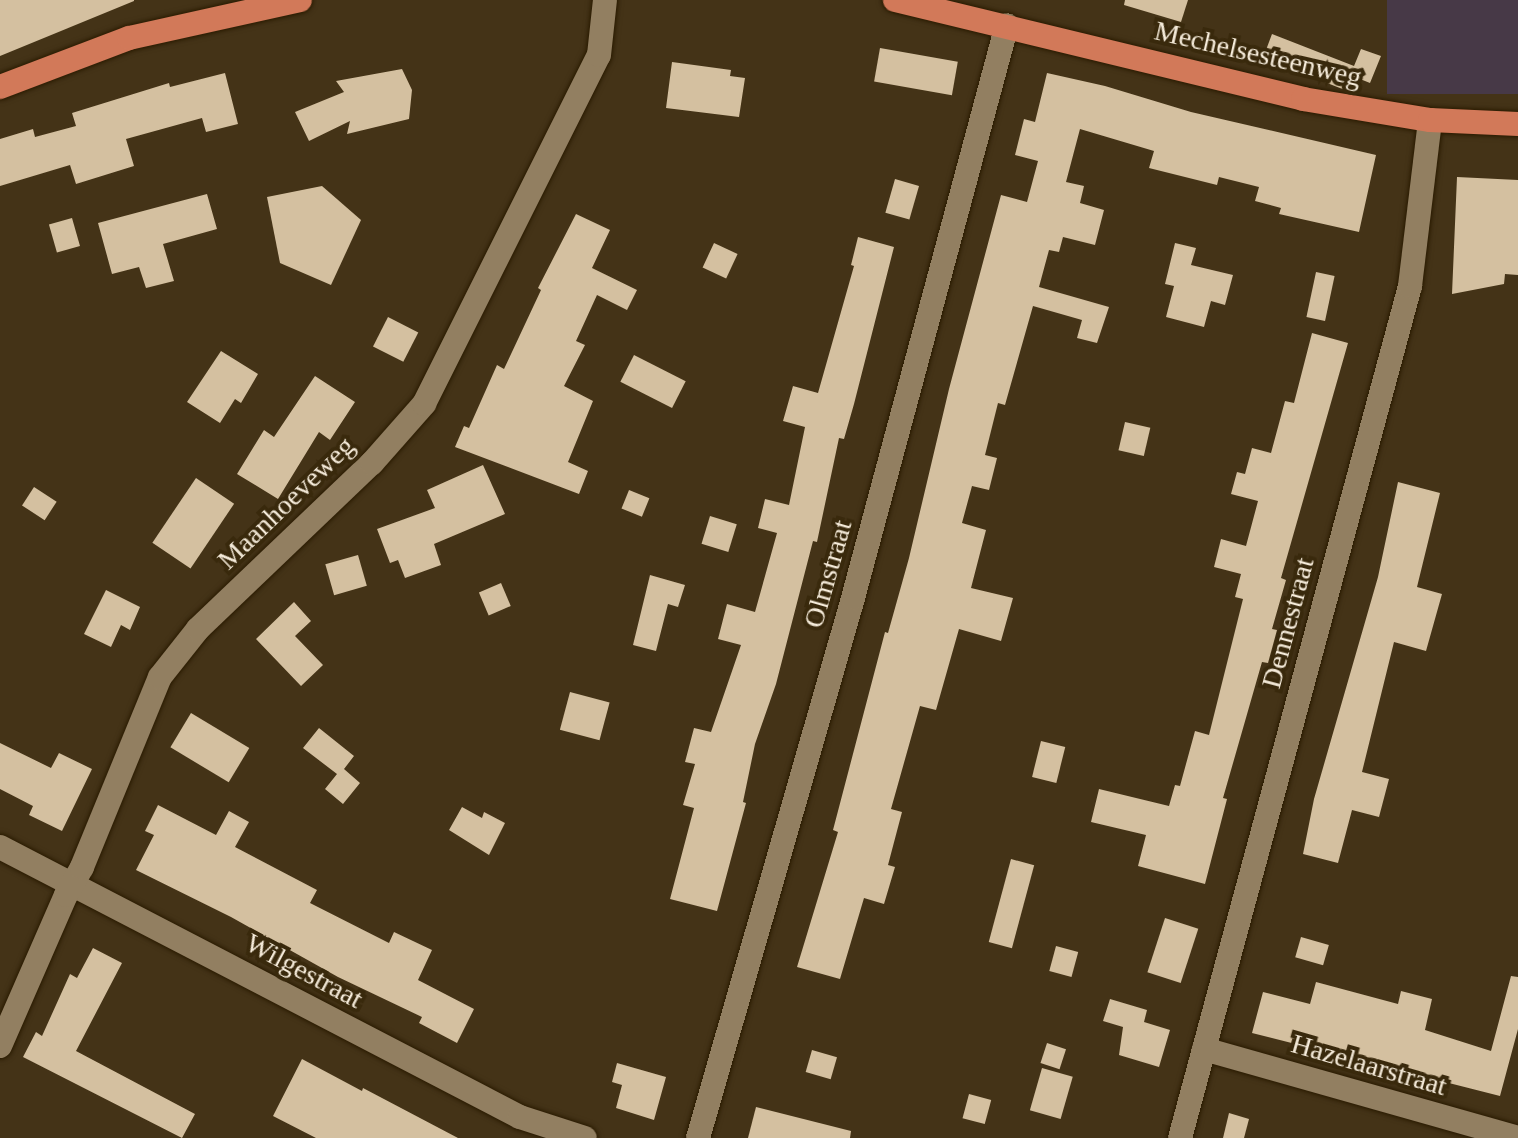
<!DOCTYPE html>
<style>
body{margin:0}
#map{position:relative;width:1518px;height:1138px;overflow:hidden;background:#443317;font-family:Georgia,serif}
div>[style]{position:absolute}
.industrial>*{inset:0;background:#473947;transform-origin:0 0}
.building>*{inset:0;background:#d4c0a0;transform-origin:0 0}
.roads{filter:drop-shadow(0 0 2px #2a1b00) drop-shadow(0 0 2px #2a1b00)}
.minor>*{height:24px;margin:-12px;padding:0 12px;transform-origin:12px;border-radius:12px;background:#927f61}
.major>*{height:24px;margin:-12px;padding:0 12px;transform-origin:12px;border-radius:12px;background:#d27959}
span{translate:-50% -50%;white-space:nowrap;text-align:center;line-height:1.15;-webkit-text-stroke:8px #39290c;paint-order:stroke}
.street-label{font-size:28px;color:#f5ebda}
</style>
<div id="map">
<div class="industrial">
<div style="left:1387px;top:0;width:131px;height:94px"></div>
</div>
<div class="building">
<div style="clip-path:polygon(0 0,134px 0,134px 1px,0 56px)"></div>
<div style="clip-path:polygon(1125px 0,1188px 0,1181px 22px,1124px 5px)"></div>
<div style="clip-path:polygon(1272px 34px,1354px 66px,1361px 49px,1381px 56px,1370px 83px,1350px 75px,1345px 90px,1263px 58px)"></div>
<div style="left:880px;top:48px;width:79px;height:34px;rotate:10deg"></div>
<div style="clip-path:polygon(672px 62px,731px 70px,730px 76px,745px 78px,739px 117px,666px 108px)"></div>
<div style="clip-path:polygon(402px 69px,412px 90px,409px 119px,347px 134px,350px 121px,309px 141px,295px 112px,344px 92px,336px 81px)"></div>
<div style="clip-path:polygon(225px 73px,238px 124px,206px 132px,202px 118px,126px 139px,134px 166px,76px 184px,70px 165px,0 186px,0 139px,33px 129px,35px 137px,76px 126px,72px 113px,169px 83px,170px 87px)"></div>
<div style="clip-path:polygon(1047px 73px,1105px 86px,1191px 112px,1376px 155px,1359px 232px,1279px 214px,1281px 208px,1255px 201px,1259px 187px,1219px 177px,1217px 185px,1149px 168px,1154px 151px,1080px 129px,1066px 182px,1084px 186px,1080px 203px,1104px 210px,1095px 245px,1063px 237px,1059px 252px,1049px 250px,1039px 287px,1109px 307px,1097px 343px,1077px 338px,1082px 320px,1033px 306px,1005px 405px,998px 403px,985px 455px,997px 458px,989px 490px,972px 486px,962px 523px,986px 530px,971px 588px,1013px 598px,1001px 641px,959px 629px,936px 710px,920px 706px,891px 809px,902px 812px,888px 865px,895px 867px,884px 904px,864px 898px,840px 979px,797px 967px,838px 832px,833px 830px,885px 632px,888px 633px,909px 558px,949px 389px,1001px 195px,1027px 202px,1038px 161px,1015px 155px,1024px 119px,1035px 122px)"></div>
<div style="clip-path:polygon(1457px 177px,1518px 180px,1518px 275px,1505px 274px,1504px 284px,1452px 294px)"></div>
<div style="left:895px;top:179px;width:25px;height:35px;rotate:16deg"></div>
<div style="clip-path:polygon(322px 186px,361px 220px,331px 285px,280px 263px,267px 197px)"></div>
<div style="clip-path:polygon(207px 194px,217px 229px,163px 244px,174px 281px,146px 288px,139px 267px,112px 274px,98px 223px)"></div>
<div style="clip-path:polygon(576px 214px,610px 230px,592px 268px,637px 290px,627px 310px,597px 295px,576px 341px,585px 345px,564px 386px,593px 401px,568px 462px,588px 471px,579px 494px,455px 447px,464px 426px,469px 428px,497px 365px,504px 369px,541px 290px,538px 288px)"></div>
<div style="left:72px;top:218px;width:29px;height:24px;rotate:74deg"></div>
<div style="clip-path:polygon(858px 237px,894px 247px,854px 404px,844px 439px,839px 438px,817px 542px,813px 541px,776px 684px,755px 744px,743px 802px,746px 803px,717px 911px,670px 899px,694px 808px,683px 805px,695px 764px,685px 762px,694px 728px,711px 732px,741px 645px,718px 639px,727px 604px,755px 612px,777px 533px,758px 528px,765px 499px,789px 505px,805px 427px,783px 421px,793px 386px,818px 393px,854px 266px,851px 265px)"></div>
<div style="left:714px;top:243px;width:26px;height:27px;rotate:25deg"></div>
<div style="clip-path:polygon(1175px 243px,1196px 248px,1191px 265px,1233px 275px,1225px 305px,1211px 301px,1204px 327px,1166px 317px,1174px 286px,1165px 284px)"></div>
<div style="left:1316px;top:272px;width:19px;height:46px;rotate:12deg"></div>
<div style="left:388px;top:317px;width:34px;height:33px;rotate:27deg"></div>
<div style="clip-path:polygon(1312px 333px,1348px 343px,1281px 578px,1286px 580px,1272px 629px,1277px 630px,1268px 663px,1262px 662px,1223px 798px,1227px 799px,1205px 884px,1138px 866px,1146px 835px,1091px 822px,1099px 789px,1169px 806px,1175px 785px,1180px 786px,1195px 731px,1209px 735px,1243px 599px,1235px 597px,1241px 574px,1214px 567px,1221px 539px,1246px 546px,1258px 501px,1231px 494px,1237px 472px,1245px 474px,1252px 448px,1271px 453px,1285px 401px,1294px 403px)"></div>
<div style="clip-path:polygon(221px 351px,258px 374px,241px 403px,235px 399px,220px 423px,187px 402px)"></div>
<div style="left:634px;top:355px;width:58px;height:30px;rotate:27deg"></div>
<div style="clip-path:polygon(315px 376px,355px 402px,330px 440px,319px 432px,278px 499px,237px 474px,264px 430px,274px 437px)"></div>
<div style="left:1125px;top:422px;width:26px;height:29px;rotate:13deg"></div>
<div style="clip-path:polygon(483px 465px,505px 514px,434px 544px,441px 565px,405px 578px,398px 560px,390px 563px,377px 529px,435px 508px,427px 490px)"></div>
<div style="left:196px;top:478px;width:46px;height:78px;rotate:34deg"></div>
<div style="clip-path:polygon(1398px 482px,1440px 493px,1417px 587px,1442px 594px,1426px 651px,1394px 642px,1362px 772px,1389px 779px,1379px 817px,1352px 810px,1338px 863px,1303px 854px,1314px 799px,1378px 577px)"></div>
<div style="left:34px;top:487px;width:27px;height:22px;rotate:33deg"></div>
<div style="left:629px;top:490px;width:22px;height:20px;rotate:22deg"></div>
<div style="left:710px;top:516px;width:28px;height:29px;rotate:17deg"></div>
<div style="left:358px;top:555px;width:32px;height:34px;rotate:74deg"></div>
<div style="clip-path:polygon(650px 575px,685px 585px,678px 607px,668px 604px,656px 651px,633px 645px)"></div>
<div style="left:501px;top:583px;width:25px;height:24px;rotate:67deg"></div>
<div style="clip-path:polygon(106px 590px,140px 607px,130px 630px,121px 625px,111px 647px,84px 634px)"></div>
<div style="clip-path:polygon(294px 602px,311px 621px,295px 636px,323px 665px,301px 686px,256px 639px)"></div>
<div style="left:570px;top:692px;width:41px;height:39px;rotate:15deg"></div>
<div style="left:191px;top:713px;width:68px;height:40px;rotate:31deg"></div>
<div style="clip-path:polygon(319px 728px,354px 756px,344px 769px,360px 783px,343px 804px,325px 789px,337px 774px,303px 748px)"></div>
<div style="left:1041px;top:741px;width:25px;height:37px;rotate:14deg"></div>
<div style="clip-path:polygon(0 743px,51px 768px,59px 753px,92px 769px,62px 831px,29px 815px,33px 806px,0 789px)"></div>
<div style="clip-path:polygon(158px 805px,216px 835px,229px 811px,249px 822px,235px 847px,317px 890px,310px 903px,389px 943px,394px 932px,432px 950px,418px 980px,474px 1009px,457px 1043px,419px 1023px,422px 1017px,338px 977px,231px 917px,136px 870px,154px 835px,145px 831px)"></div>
<div style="clip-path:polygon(462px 807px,482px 818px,484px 812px,505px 823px,489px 855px,449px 830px)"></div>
<div style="left:1011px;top:859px;width:24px;height:86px;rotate:15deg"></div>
<div style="left:1165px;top:918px;width:35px;height:57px;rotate:18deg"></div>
<div style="left:1301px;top:937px;width:29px;height:21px;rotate:16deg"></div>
<div style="left:1056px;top:946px;width:23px;height:26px;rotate:15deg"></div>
<div style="clip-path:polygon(93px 948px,122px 963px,76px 1051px,195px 1114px,182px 1138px,23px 1057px,36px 1032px,42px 1036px,70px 974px,77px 978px)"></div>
<div style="clip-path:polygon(1511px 976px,1518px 977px,1518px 1029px,1500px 1096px,1252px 1033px,1263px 992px,1310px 1004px,1316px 982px,1398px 1004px,1401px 991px,1432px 999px,1425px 1030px,1491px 1051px)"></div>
<div style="clip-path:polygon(1110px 999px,1147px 1010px,1144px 1022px,1170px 1030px,1159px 1067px,1119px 1055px,1123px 1027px,1103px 1021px)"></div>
<div style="left:1047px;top:1043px;width:20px;height:21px;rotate:18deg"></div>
<div style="left:812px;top:1050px;width:26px;height:23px;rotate:16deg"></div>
<div style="clip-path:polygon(302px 1059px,362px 1091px,363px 1088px,458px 1138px,316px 1138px,273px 1116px)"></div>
<div style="clip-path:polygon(617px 1063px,666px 1077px,654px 1120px,616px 1108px,622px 1085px,612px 1082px)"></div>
<div style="left:1042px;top:1068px;width:32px;height:44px;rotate:16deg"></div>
<div style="left:969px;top:1094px;width:23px;height:25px;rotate:15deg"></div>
<div style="clip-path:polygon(756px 1107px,851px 1131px,850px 1138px,748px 1138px)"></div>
<div style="clip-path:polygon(1229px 1113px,1249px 1119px,1244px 1138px,1223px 1138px)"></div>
</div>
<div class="roads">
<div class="minor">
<div style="left:0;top:847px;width:586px;rotate:27.44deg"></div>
<div style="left:520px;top:1117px;width:68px;rotate:17.9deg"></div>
<div style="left:0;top:1046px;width:165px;rotate:-66.4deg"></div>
<div style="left:66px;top:895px;width:32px;rotate:-60deg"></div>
<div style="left:82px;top:867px;width:205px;rotate:-67.7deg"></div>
<div style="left:160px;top:677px;width:61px;rotate:-51.6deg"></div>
<div style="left:198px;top:629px;width:240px;rotate:-43.7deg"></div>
<div style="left:372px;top:463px;width:79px;rotate:-48.6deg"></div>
<div style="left:424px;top:404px;width:390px;rotate:-63.4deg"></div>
<div style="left:599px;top:55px;width:55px;rotate:-83.8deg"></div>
<div style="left:1204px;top:1049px;width:326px;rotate:15.8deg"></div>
<div style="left:698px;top:1138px;width:562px;rotate:-73.98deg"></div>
<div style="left:853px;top:598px;width:593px;rotate:-74.96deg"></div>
<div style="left:1180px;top:1138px;width:882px;rotate:-74.89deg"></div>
<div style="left:1410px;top:286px;width:167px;rotate:-83.1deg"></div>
</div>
<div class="major">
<div style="left:895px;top:0;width:420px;rotate:13.6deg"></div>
<div style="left:1303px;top:99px;width:129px;rotate:9.4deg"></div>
<div style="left:1430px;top:120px;width:88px;rotate:2.6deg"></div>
<div style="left:0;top:87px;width:138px;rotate:-20.8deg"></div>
<div style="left:129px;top:38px;width:175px;rotate:-12.5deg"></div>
</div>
</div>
<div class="street-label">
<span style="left:1258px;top:54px;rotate:13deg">Mechelsesteenweg</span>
<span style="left:286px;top:503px;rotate:-44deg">Maanhoeveweg</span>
<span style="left:828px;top:574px;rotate:-74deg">Olmstraat</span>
<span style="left:1288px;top:623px;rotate:-75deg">Dennestraat</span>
<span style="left:304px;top:971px;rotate:28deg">Wilgestraat</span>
<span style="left:1369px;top:1065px;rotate:16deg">Hazelaarstraat</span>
</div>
</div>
